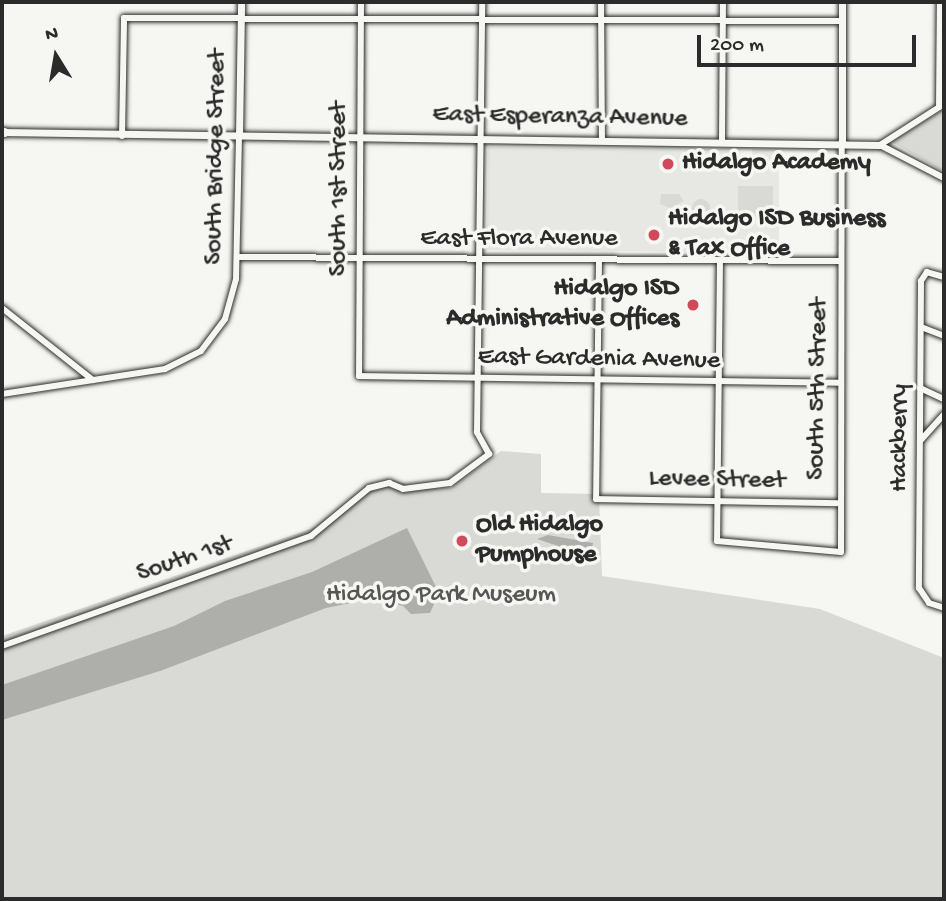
<!DOCTYPE html>
<style>
body{margin:0}
#map{position:relative;width:946px;height:901px;overflow:hidden;background:#f6f6f2;font-family:"Gochi Hand",sans-serif}
div>[style]{position:absolute}
.built>*{inset:0;background:#e7e7e3}
.green>*{inset:0;background:#d9d9d5;transform-origin:0 0}
.round{border-radius:50%}
.water>*{inset:0;background:#aeaeab}
.roads{filter:drop-shadow(0 0 2px #2b2b2b) drop-shadow(0 0 2px #2b2b2b)}
.minor>*{height:6px;margin:-3px;padding:0 3px;transform-origin:3px;border-radius:3px;background:#f6f6f2}
.tertiary>*{height:7px;margin:-3.5px;padding:0 3.5px;transform-origin:3.5px;border-radius:3.5px;background:#f6f6f2}
.primary>*{height:9px;margin:-4.5px;padding:0 4.5px;transform-origin:4.5px;border-radius:4.5px;background:#f6f6f2}
.dots>*{width:19px;height:19px;translate:-50% -50%;box-sizing:border-box;border:4px solid #f6f6f2;border-radius:50%}
span{translate:-50% -50%;white-space:nowrap;text-align:center;line-height:1.15;-webkit-text-stroke:7px #f6f6f2;paint-order:stroke}
.street-label{font-size:26px;color:#2b2b2b}
.poi-label{font-size:26px;color:#2b2b2b;font-weight:700}
.left{translate:0 -50%;text-align:left}
.right{translate:-100% -50%;text-align:right}
.park-label{font-size:26px;color:#565656}
.frame{position:absolute;inset:0;border:4px solid #2b2b2b;pointer-events:none}
.north{position:absolute;left:21px;top:21px;width:70px;height:70px;-webkit-text-stroke:5px #f6f6f2;paint-order:stroke;rotate:349deg;font-size:19px;font-weight:700;line-height:28px;text-align:center;color:#2b2b2b}
.north::after{content:'';display:block;margin:auto;width:24px;height:32px;background:#2b2b2b;clip-path:polygon(50% 0,100% 100%,50% 72%,0 100%)}
.scale{position:absolute;left:697px;top:35px;width:219px;height:32px;box-sizing:border-box;border:4px solid #2b2b2b;border-top:0;padding-left:9px;font-size:21px;line-height:24px;white-space:nowrap;color:#2b2b2b;-webkit-text-stroke:5px #f6f6f2;paint-order:stroke}
</style>
<div id="map">
<div class="built">
<div style="clip-path:polygon(488px 147px,740px 149px,741px 156px,752px 156px,752px 149px,779px 149px,779px 252px,487px 250px)"></div>
</div>
<div class="green">
<div style="clip-path:polygon(944px 109px,944px 172px,892px 142px)"></div>
<div style="left:738px;top:186px;width:35px;height:34px"></div>
<div style="clip-path:polygon(661px 194px,679px 194px,684px 201px,670px 208px,660px 204px)"></div>
<div class="round" style="left:692px;top:199px;width:18px;height:18px"></div>
<div style="clip-path:polygon(501px 451px,541px 454px,541px 493px,599px 494px,602px 576px,820px 609px,944px 658px,944px 899px,2px 899px,2px 636px,316px 527px,366px 486px,394px 480px,421px 489px,451px 488px)"></div>
</div>
<div class="water">
<div style="clip-path:polygon(407px 528px,439px 593px,430px 613px,411px 614px,403px 606px,375px 598px,326px 608px,160px 671px,2px 720px,2px 685px,174px 626px,225px 601px,312px 572px)"></div>
<div style="clip-path:polygon(548px 535px,593px 543px,592px 550px,585px 555px,537px 539px)"></div>
</div>
<div class="roads">
<div class="minor">
<div style="left:361px;top:2px;width:374px;rotate:90.3deg"></div>
<div style="left:359px;top:376px;width:479px;rotate:0.8deg"></div>
<div style="left:601px;top:2px;width:137px;rotate:89.6deg"></div>
<div style="left:939px;top:107px;width:105px;rotate:-89.5deg"></div>
<div style="left:122px;top:136px;width:118px;rotate:-89deg"></div>
<div style="left:124px;top:18px;width:718px;rotate:0.24deg"></div>
<div style="left:722px;top:140px;width:138px;rotate:-89.6deg"></div>
<div style="left:880px;top:145px;width:76px;rotate:-32.6deg"></div>
<div style="left:880px;top:145px;width:72px;rotate:27.3deg"></div>
<div style="left:239px;top:257px;width:601px;rotate:0.38deg"></div>
<div style="left:599px;top:260px;width:239px;rotate:90.7deg"></div>
<div style="left:596px;top:499px;width:241px;rotate:1deg"></div>
<div style="left:720px;top:260px;width:281px;rotate:90.6deg"></div>
<div style="left:717px;top:541px;width:124px;rotate:5.1deg"></div>
<div style="left:841px;top:552px;width:410px;rotate:-89.9deg"></div>
<div style="left:944px;top:277px;width:18px;rotate:-164deg"></div>
<div style="left:927px;top:272px;width:11px;rotate:124deg"></div>
<div style="left:921px;top:281px;width:307px;rotate:90.4deg"></div>
<div style="left:919px;top:588px;width:18px;rotate:56deg"></div>
<div style="left:929px;top:603px;width:16px;rotate:18deg"></div>
<div style="left:2px;top:308px;width:116px;rotate:38.4deg"></div>
<div style="left:921px;top:327px;width:25px;rotate:21deg"></div>
<div style="left:920px;top:388px;width:26px;rotate:25deg"></div>
<div style="left:2px;top:394px;width:165px;rotate:-8.7deg"></div>
<div style="left:165px;top:369px;width:40px;rotate:-26.6deg"></div>
<div style="left:201px;top:351px;width:40px;rotate:-53deg"></div>
<div style="left:225px;top:319px;width:41px;rotate:-74.6deg"></div>
<div style="left:236px;top:279px;width:143px;rotate:-88.8deg"></div>
<div style="left:920px;top:441px;width:36px;rotate:-48deg"></div>
<div style="left:2px;top:646px;width:328px;rotate:-19.6deg"></div>
<div style="left:311px;top:536px;width:75px;rotate:-39.6deg"></div>
<div style="left:369px;top:488px;width:21px;rotate:-14deg"></div>
<div style="left:389px;top:483px;width:15px;rotate:23deg"></div>
<div style="left:403px;top:489px;width:47px;rotate:-7.3deg"></div>
<div style="left:450px;top:483px;width:49px;rotate:-36.6deg"></div>
<div style="left:489px;top:454px;width:25px;rotate:-119deg"></div>
<div style="left:477px;top:432px;width:430px;rotate:-89.3deg"></div>
</div>
<div class="tertiary">
<div style="left:2px;top:132px;width:878px;rotate:0.85deg"></div>
<div style="left:239px;top:136px;width:134px;rotate:-89.1deg"></div>
<div style="left:842px;top:142px;width:140px;rotate:-90deg"></div>
</div>
<div class="primary">
<div style="left:2px;top:132px;width:2px"></div>
</div>
</div>
<div class="dots">
<div style="left:668px;top:164px;background:#d1495b"></div>
<div style="left:654px;top:235px;background:#d1495b"></div>
<div style="left:693px;top:305px;background:#d1495b"></div>
<div style="left:462px;top:541px;background:#d1495b"></div>
</div>
<div class="street-label">
<span style="left:560px;top:118px;rotate:1deg">East Esperanza Avenue</span>
<span style="left:217px;top:157px;rotate:-89deg">South Bridge Street</span>
<span style="left:340px;top:189px;rotate:-90deg">South 1st Street</span>
<span style="left:519px;top:240px">East Flora Avenue</span>
<span style="left:599px;top:360px;rotate:1deg">East Gardenia Avenue</span>
<span style="left:819px;top:389px;rotate:-89deg">South 5th Street</span>
<span style="left:901px;top:438px;rotate:-90deg">Hackberry</span>
<span style="left:717px;top:481px;rotate:1deg">Levee Street</span>
<span style="left:185px;top:560px;rotate:-19deg">South 1st</span>
</div>
<div class="poi-label">
<span class="left" style="left:682px;top:164px">Hidalgo Academy</span>
<span class="left" style="left:668px;top:235px">Hidalgo ISD Business<br>&amp; Tax Office</span>
<span class="right" style="left:679px;top:305px">Hidalgo ISD<br>Administrative Offices</span>
<span class="left" style="left:476px;top:541px">Old Hidalgo<br>Pumphouse</span>
</div>
<div class="park-label">
<span style="left:441px;top:596px">Hidalgo Park Museum</span>
</div>
<div class="frame"></div>
<div class="north">N</div>
<div class="scale">200 m</div>
</div>
